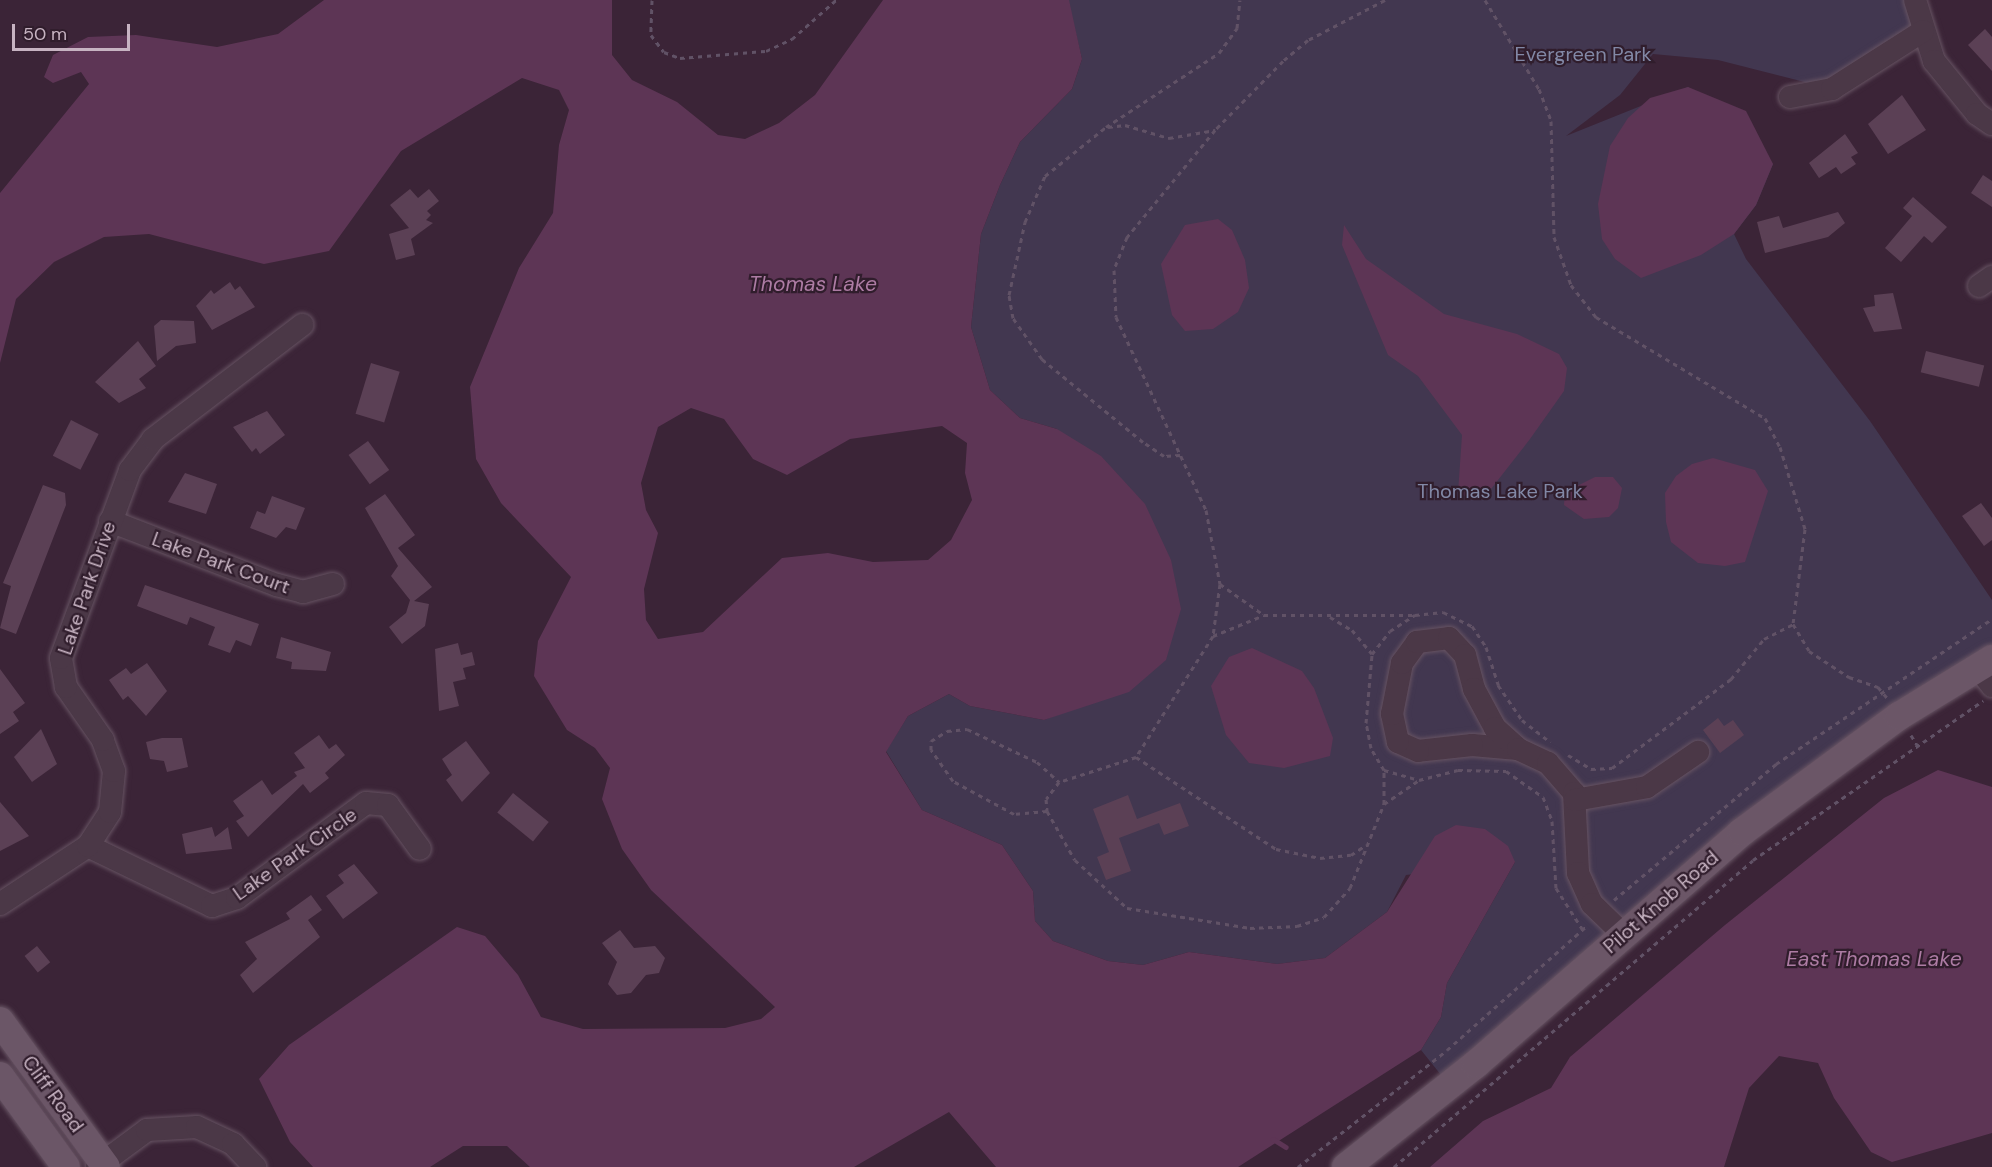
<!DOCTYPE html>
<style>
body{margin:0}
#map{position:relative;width:1992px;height:1167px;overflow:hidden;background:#3b2437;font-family:"DM Sans",sans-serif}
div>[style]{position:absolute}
.green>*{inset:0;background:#423750}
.water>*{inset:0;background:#5d3555}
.stream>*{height:4.5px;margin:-2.25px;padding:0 2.25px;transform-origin:2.25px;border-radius:2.25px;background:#5d3555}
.building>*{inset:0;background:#5b4055;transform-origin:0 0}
.path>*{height:3px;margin-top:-1.5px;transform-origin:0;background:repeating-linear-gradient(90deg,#615266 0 4.5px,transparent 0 9px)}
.roads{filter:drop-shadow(0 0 2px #665362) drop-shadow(0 0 2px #665362)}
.minor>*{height:22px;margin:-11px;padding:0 11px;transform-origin:11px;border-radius:11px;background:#4b3847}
.major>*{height:28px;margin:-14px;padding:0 14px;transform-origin:14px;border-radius:14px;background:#6b5667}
span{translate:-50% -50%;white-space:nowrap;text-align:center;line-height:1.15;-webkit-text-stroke:4.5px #301d2c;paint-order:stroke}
.park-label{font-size:20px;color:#8288a6}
.street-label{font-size:20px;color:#c7b3c2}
.water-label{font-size:21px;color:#ad7ca4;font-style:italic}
.scale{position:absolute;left:12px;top:24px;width:118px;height:27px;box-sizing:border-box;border:3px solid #c7b3c2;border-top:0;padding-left:8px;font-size:18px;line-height:21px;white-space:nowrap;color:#c7b3c2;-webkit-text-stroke:4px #301d2c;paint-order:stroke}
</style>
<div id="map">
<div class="green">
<div style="clip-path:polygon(1068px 0,1915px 0,1923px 31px,1832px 89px,1718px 60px,1653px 54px,1620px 95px,1566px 136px,1688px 87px,1773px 164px,1756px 205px,1734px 234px,1746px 259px,1870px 421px,1992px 600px,1992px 658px,1857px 747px,1449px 1085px,1421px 1050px,1441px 1017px,1447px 983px,1515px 862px,1406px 875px,1387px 912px,1325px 958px,1277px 964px,1189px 952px,1143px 965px,1108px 961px,1053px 941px,1035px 921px,1033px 891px,1002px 845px,922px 810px,886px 751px,908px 716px,949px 694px,970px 706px,1044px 720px,1084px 704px,1057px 429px,1020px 418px,990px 390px,971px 327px,981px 234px,1000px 185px,1020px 142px,1072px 89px,1082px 59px)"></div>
</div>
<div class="water">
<div style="clip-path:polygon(evenodd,324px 0,612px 0,612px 55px,632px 80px,677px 102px,718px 135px,745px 139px,779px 123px,815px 95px,883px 0,1069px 0,1082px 59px,1072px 89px,1020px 142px,1000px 185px,981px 234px,971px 327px,990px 390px,1020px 418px,1057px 429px,1101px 456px,1145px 504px,1171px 560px,1181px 609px,1166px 660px,1129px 692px,1044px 720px,970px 706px,949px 694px,908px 716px,886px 752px,922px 810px,1002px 845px,1033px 891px,1035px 921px,1053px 941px,1108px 961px,1143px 965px,1189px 952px,1277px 964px,1325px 958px,1387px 912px,1435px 836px,1456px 825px,1485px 829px,1508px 846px,1515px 862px,1447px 983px,1441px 1017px,1421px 1050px,1238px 1167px,996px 1167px,949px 1112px,854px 1167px,530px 1167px,507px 1146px,463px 1146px,430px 1167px,313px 1167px,290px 1142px,259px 1079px,289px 1045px,457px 927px,485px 936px,518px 975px,541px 1017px,583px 1029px,725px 1028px,761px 1019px,775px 1007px,651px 890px,622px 849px,602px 799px,610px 768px,595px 748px,567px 730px,534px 676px,538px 641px,571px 577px,501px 503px,476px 459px,470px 387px,519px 268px,553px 213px,559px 145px,569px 110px,559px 90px,522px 78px,401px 151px,329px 251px,264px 264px,149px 234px,104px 237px,54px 262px,16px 299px,0 363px,0 193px,89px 84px,81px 72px,53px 83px,44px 77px,53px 55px,88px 37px,136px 35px,217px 47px,278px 34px,324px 0,691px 408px,724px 419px,753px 459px,787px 475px,850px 439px,942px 426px,967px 443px,965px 473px,972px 500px,951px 540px,928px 560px,873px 562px,828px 553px,782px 558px,703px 632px,658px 639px,646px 620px,644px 589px,658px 533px,646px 510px,641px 483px,658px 427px,691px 408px)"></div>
<div style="clip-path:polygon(1688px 87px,1746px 111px,1773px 164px,1756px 205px,1734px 234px,1701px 255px,1641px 278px,1615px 259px,1602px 239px,1598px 204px,1610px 146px,1628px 118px,1650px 98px)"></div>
<div style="clip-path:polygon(1218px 219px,1232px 230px,1245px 260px,1249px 288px,1238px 312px,1213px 329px,1185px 331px,1172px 315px,1161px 264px,1185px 225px)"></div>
<div style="clip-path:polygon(1344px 225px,1366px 259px,1444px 314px,1517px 334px,1559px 354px,1567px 368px,1564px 391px,1530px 439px,1491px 489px,1472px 499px,1458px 493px,1462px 435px,1418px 376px,1388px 355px,1342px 245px)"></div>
<div style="clip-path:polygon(1713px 458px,1755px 470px,1768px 491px,1745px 562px,1725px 566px,1698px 563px,1671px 542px,1666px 522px,1665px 493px,1676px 476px,1692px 464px)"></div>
<div style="clip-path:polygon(1595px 477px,1613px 477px,1622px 488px,1618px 508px,1609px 517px,1584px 519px,1564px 505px,1565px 492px)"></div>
<div style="clip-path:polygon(1252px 648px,1302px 671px,1314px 688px,1333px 738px,1330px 756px,1284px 768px,1249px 763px,1226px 735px,1211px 686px,1229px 657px)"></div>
<div style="clip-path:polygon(1938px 770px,1992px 787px,1992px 1133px,1892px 1162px,1871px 1152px,1834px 1098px,1818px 1063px,1779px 1056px,1749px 1088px,1724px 1167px,1430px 1167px,1483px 1121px,1551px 1088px,1570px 1057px,1725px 925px,1884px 798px)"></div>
</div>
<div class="stream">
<div style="left:1273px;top:1139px;width:15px;rotate:32deg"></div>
</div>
<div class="building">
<div style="clip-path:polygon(1985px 29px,1992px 37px,1992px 71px,1968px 45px)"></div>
<div style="clip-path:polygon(1902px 95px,1926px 130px,1888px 154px,1868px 124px)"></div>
<div style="clip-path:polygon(1845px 134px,1858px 153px,1851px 157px,1856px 164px,1841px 174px,1836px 167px,1819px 178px,1809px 163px)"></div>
<div style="clip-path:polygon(1983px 175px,1992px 181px,1992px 207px,1971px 193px)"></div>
<div style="clip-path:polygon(410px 189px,418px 198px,429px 189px,439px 201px,427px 211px,431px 215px,426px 220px,433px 223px,411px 239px,415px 255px,396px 260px,389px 234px,409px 228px,390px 205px)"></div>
<div style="clip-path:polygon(1913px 197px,1947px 227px,1932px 243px,1924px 236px,1901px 262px,1885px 248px,1912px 216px,1903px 208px)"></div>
<div style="clip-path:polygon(1838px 212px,1845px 223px,1828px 237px,1765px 253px,1757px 222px,1779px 216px,1783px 228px)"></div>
<div style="clip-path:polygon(230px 282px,235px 290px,240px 286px,255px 307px,212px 330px,196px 306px,211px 290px,214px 294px)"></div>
<div style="clip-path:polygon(1893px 293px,1902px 329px,1874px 332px,1863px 308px,1875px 306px,1874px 295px)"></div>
<div style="clip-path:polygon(161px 320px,194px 321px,196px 343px,176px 346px,157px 361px,154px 326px)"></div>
<div style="clip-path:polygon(138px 341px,156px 366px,139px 379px,146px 388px,119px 403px,95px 382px)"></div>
<div style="left:1926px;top:351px;width:60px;height:22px;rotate:14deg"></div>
<div style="left:371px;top:363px;width:30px;height:53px;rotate:17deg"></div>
<div style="clip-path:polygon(267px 411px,285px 435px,260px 454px,256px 448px,252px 452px,233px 427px)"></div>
<div style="left:71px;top:420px;width:31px;height:40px;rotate:27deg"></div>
<div style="left:368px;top:441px;width:36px;height:24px;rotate:54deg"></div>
<div style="clip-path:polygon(185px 473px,217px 484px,206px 514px,168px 502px)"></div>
<div style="clip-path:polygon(43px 485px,65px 493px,66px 505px,16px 634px,0 628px,11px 586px,3px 583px)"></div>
<div style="clip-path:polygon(385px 494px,415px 535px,398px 548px,432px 587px,414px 601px,429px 604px,425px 626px,402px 644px,389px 627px,406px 613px,410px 600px,391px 576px,398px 566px,365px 508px)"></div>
<div style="clip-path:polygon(272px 496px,305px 508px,296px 530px,286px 527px,276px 538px,250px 528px,257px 511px,265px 514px)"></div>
<div style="clip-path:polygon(1981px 503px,1992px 518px,1992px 540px,1984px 546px,1962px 516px)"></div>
<div style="clip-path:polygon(145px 585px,259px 624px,251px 646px,236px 640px,230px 653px,208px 645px,215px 627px,190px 617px,187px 625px,137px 606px)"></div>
<div style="clip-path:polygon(281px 637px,331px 652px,326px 671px,291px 669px,292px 662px,276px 658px)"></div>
<div style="clip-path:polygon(458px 643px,461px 655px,472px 652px,475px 665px,463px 668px,466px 679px,453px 682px,459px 706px,439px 711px,435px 649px)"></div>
<div style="clip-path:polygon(147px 663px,167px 691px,146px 716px,128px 696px,123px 700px,109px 680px,126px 668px,131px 674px)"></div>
<div style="clip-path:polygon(0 669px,25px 703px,13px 712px,19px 721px,0 734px)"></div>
<div style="clip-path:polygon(1718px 718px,1724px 726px,1733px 720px,1744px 735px,1720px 753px,1703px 730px)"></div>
<div style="clip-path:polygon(41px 729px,57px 764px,32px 782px,14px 757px)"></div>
<div style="clip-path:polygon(319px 735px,329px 749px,336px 744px,345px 755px,325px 773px,329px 778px,310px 793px,303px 784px,248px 837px,236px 821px,244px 816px,233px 801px,262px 780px,272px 795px,297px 776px,294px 772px,305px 768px,294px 753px)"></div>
<div style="clip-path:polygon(162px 738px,182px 738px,188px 767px,167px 772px,164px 761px,150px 759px,146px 742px)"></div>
<div style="clip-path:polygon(466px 741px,490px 773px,462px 802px,446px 780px,452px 775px,442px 759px)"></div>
<div style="left:513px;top:793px;width:46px;height:25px;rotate:39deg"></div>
<div style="clip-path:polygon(1128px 795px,1137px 819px,1180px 803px,1189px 826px,1164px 835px,1159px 823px,1119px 838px,1131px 871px,1106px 880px,1097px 857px,1109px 852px,1093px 809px)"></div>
<div style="clip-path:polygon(0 802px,29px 836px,0 851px)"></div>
<div style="clip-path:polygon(212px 827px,215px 837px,228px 827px,232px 849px,186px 854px,182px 834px)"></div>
<div style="clip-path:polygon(354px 864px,378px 893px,343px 919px,326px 896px,344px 883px,338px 875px)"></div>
<div style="clip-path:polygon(311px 895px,322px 910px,308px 920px,320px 937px,253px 993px,240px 975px,257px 959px,245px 942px,290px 919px,286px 913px)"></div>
<div style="clip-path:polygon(620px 930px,634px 948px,655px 946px,665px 958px,659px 973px,646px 975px,631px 993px,617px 995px,608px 984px,617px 962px,602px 943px)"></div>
<div style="left:37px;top:946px;width:21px;height:16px;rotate:51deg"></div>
</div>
<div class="path">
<div style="left:652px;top:0;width:35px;rotate:92deg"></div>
<div style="left:651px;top:35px;width:21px;rotate:53deg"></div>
<div style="left:664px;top:52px;width:17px;rotate:21deg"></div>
<div style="left:680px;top:58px;width:86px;rotate:-4.7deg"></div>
<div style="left:766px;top:51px;width:29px;rotate:-25deg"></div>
<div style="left:792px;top:39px;width:59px;rotate:-41.6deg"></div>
<div style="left:1385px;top:0;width:87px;rotate:152.5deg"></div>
<div style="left:1308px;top:40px;width:33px;rotate:140deg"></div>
<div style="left:1283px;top:61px;width:97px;rotate:134.6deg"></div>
<div style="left:1215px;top:130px;width:139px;rotate:129.4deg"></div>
<div style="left:1127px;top:237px;width:35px;rotate:112deg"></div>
<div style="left:1114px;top:270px;width:47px;rotate:87.6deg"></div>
<div style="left:1116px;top:317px;width:213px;rotate:65deg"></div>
<div style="left:1206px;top:510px;width:75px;rotate:79.3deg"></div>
<div style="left:1220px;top:584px;width:52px;rotate:97.7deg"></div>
<div style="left:1213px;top:636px;width:143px;rotate:122.5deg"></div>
<div style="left:1136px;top:757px;width:81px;rotate:162deg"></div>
<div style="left:1059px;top:782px;width:21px;rotate:127deg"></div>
<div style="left:1046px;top:799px;width:12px;rotate:85deg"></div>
<div style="left:1047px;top:811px;width:56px;rotate:60.3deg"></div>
<div style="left:1075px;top:860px;width:71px;rotate:42.7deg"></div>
<div style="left:1127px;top:908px;width:125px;rotate:9.2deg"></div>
<div style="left:1250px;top:928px;width:47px;rotate:-2.4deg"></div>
<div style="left:1297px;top:926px;width:28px;rotate:-18deg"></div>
<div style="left:1324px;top:917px;width:39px;rotate:-48deg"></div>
<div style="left:1350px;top:888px;width:91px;rotate:-68deg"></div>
<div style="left:1384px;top:804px;width:34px;rotate:-90deg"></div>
<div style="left:1384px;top:770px;width:26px;rotate:-121deg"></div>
<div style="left:1371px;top:748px;width:25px;rotate:-101deg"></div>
<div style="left:1366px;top:723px;width:69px;rotate:-85deg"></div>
<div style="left:1372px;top:654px;width:29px;rotate:-52deg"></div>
<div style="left:1390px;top:631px;width:30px;rotate:-33deg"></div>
<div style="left:1415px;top:615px;width:28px;rotate:-6deg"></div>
<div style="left:1443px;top:612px;width:32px;rotate:26deg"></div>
<div style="left:1472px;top:626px;width:25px;rotate:56deg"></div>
<div style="left:1486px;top:647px;width:40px;rotate:72deg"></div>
<div style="left:1498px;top:685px;width:42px;rotate:55.6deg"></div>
<div style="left:1522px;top:720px;width:36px;rotate:38deg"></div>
<div style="left:1485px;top:0;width:104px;rotate:58.8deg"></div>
<div style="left:1539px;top:89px;width:34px;rotate:69deg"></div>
<div style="left:1551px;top:121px;width:116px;rotate:88.5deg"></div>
<div style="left:1554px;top:237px;width:51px;rotate:70.5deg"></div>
<div style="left:1571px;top:285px;width:41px;rotate:52deg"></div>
<div style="left:1596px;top:317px;width:197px;rotate:30.9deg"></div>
<div style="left:1765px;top:418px;width:33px;rotate:63deg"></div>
<div style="left:1780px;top:447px;width:86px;rotate:73deg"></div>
<div style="left:1805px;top:529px;width:96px;rotate:97.2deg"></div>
<div style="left:1793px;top:624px;width:31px;rotate:59deg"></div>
<div style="left:1809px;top:651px;width:48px;rotate:33deg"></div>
<div style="left:1849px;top:677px;width:31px;rotate:19deg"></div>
<div style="left:1878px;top:687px;width:16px;rotate:50deg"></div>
<div style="left:1108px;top:127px;width:17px;rotate:-7deg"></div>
<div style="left:1125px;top:125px;width:46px;rotate:16.5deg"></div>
<div style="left:1169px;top:138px;width:47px;rotate:-9.9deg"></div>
<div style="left:1180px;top:455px;width:16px;rotate:176deg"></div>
<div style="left:1164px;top:456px;width:25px;rotate:-146deg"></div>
<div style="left:1143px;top:442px;width:131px;rotate:-140.6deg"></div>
<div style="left:1042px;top:359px;width:50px;rotate:-125.3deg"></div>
<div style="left:1013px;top:318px;width:23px;rotate:-100deg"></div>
<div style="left:1009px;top:295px;width:75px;rotate:-77.6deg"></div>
<div style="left:1025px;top:222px;width:50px;rotate:-66.5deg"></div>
<div style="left:1045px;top:176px;width:78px;rotate:-38.8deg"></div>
<div style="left:1106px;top:127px;width:135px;rotate:-33.2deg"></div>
<div style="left:1219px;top:53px;width:31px;rotate:-54deg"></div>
<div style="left:1237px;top:28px;width:28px;rotate:-84deg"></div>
<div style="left:1220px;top:584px;width:54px;rotate:35.2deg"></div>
<div style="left:1330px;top:617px;width:26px;rotate:31deg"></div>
<div style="left:1352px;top:630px;width:31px;rotate:50deg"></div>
<div style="left:1213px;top:636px;width:55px;rotate:-22.4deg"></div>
<div style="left:1264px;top:615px;width:150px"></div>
<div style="left:1911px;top:735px;width:12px;rotate:59deg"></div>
<div style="left:1568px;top:755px;width:27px;rotate:31deg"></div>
<div style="left:1591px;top:769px;width:21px;rotate:-3deg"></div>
<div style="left:1612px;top:768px;width:149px;rotate:-36.8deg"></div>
<div style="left:1731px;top:679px;width:52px;rotate:-50.5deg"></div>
<div style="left:1764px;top:639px;width:33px;rotate:-27deg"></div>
<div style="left:1136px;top:757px;width:168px;rotate:33.3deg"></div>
<div style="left:1276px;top:849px;width:45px;rotate:11.6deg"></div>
<div style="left:1320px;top:858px;width:31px;rotate:-6deg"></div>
<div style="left:1351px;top:855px;width:18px;rotate:-34deg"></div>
<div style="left:1384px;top:770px;width:36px;rotate:16deg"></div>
<div style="left:1419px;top:780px;width:40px;rotate:-14.4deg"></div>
<div style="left:1458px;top:770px;width:48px;rotate:1.2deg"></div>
<div style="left:1506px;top:771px;width:45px;rotate:35.1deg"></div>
<div style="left:1543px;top:797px;width:26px;rotate:69deg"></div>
<div style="left:1552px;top:821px;width:67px;rotate:86.6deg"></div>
<div style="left:1556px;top:888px;width:50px;rotate:57.3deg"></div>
<div style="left:1384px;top:804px;width:42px;rotate:-34.4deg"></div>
<div style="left:1047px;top:811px;width:33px;rotate:175deg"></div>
<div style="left:1014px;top:814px;width:69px;rotate:-151.6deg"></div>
<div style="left:953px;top:781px;width:38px;rotate:-125deg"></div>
<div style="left:931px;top:750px;width:9px;rotate:-90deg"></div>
<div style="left:931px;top:741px;width:19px;rotate:-32deg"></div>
<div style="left:947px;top:731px;width:20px;rotate:-6deg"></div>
<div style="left:967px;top:729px;width:77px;rotate:25.2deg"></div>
<div style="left:1037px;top:762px;width:30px;rotate:42deg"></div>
<div style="left:1614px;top:900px;width:212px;rotate:-40deg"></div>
<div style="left:1776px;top:764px;width:260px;rotate:-33.9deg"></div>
<div style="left:1298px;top:1167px;width:189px;rotate:-38.1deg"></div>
<div style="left:1447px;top:1050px;width:188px;rotate:-41.6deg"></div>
<div style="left:1394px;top:1167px;width:472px;rotate:-40.5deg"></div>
<div style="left:1753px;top:860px;width:280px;rotate:-34.7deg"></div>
</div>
<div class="roads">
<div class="minor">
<div style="left:1915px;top:0;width:64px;rotate:72.7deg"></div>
<div style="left:1934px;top:61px;width:68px;rotate:50.9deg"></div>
<div style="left:1977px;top:114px;width:18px;rotate:34deg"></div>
<div style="left:1790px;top:97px;width:43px;rotate:-10.8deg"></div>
<div style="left:1832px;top:89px;width:108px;rotate:-32.5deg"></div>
<div style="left:1979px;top:286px;width:16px;rotate:-35deg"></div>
<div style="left:110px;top:521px;width:179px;rotate:21deg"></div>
<div style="left:277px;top:585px;width:27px;rotate:15deg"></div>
<div style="left:303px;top:592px;width:31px;rotate:-15deg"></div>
<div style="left:1978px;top:668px;width:23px;rotate:52deg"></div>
<div style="left:1518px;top:749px;width:46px;rotate:-175deg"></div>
<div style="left:1472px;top:745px;width:54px;rotate:173.7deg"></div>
<div style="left:1418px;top:751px;width:22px;rotate:-156deg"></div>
<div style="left:1398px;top:742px;width:29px;rotate:-102deg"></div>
<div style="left:1392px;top:714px;width:52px;rotate:-78.9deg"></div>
<div style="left:1402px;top:663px;width:26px;rotate:-54deg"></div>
<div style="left:1417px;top:642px;width:32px;rotate:-7deg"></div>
<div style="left:1449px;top:638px;width:23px;rotate:47deg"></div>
<div style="left:1465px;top:655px;width:35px;rotate:75deg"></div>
<div style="left:1474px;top:689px;width:44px;rotate:61.7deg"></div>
<div style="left:1495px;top:728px;width:31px;rotate:42deg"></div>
<div style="left:1518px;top:749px;width:33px;rotate:25deg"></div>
<div style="left:1548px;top:763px;width:40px;rotate:49deg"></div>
<div style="left:1574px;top:793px;width:80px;rotate:87.1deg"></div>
<div style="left:1578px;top:873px;width:34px;rotate:66deg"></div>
<div style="left:1592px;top:904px;width:45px;rotate:44.1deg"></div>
<div style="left:1575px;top:800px;width:73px;rotate:-10.2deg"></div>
<div style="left:1647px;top:787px;width:62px;rotate:-34.5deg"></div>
<div style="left:88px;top:846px;width:138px;rotate:25.8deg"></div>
<div style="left:212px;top:906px;width:26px;rotate:-18deg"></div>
<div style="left:237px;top:898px;width:160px;rotate:-36.4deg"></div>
<div style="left:366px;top:803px;width:22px;rotate:5deg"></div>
<div style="left:388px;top:805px;width:54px;rotate:54deg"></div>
<div style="left:0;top:904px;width:105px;rotate:-33.4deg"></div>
<div style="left:88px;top:846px;width:40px;rotate:-57.1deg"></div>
<div style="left:110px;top:812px;width:41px;rotate:-84.4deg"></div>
<div style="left:114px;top:771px;width:33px;rotate:-110deg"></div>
<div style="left:103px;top:740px;width:65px;rotate:-124.9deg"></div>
<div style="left:66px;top:687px;width:29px;rotate:-100deg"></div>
<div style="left:61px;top:658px;width:200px;rotate:-69.8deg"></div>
<div style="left:130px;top:470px;width:39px;rotate:-53deg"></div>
<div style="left:153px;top:439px;width:188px;rotate:-37.4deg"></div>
<div style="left:97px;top:1167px;width:62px;rotate:-36.5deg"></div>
<div style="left:147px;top:1130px;width:50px;rotate:-3.4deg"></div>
<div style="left:197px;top:1127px;width:40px;rotate:25deg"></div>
<div style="left:233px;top:1144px;width:32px;rotate:46deg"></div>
</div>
<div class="major">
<div style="left:0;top:1021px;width:180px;rotate:54deg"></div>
<div style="left:0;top:1076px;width:112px;rotate:54deg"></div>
<div style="left:1346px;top:1167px;width:166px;rotate:-38.4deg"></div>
<div style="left:1476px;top:1064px;width:353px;rotate:-41.1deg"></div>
<div style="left:1742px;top:832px;width:195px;rotate:-36.5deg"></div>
<div style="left:1899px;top:716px;width:109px;rotate:-31.5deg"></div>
</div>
</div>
<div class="park-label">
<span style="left:1583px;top:54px">Evergreen Park</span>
<span style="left:1500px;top:491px">Thomas Lake Park</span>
</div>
<div class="street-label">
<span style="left:221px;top:563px;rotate:20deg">Lake Park Court</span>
<span style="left:87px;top:588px;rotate:-71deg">Lake Park Drive</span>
<span style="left:295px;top:854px;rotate:-35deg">Lake Park Circle</span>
<span style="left:1661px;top:902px;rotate:-41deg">Pilot Knob Road</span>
<span style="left:53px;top:1094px;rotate:54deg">Cliff Road</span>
</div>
<div class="water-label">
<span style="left:813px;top:284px">Thomas Lake</span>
<span style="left:1874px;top:959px">East Thomas Lake</span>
</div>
<div class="scale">50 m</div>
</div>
